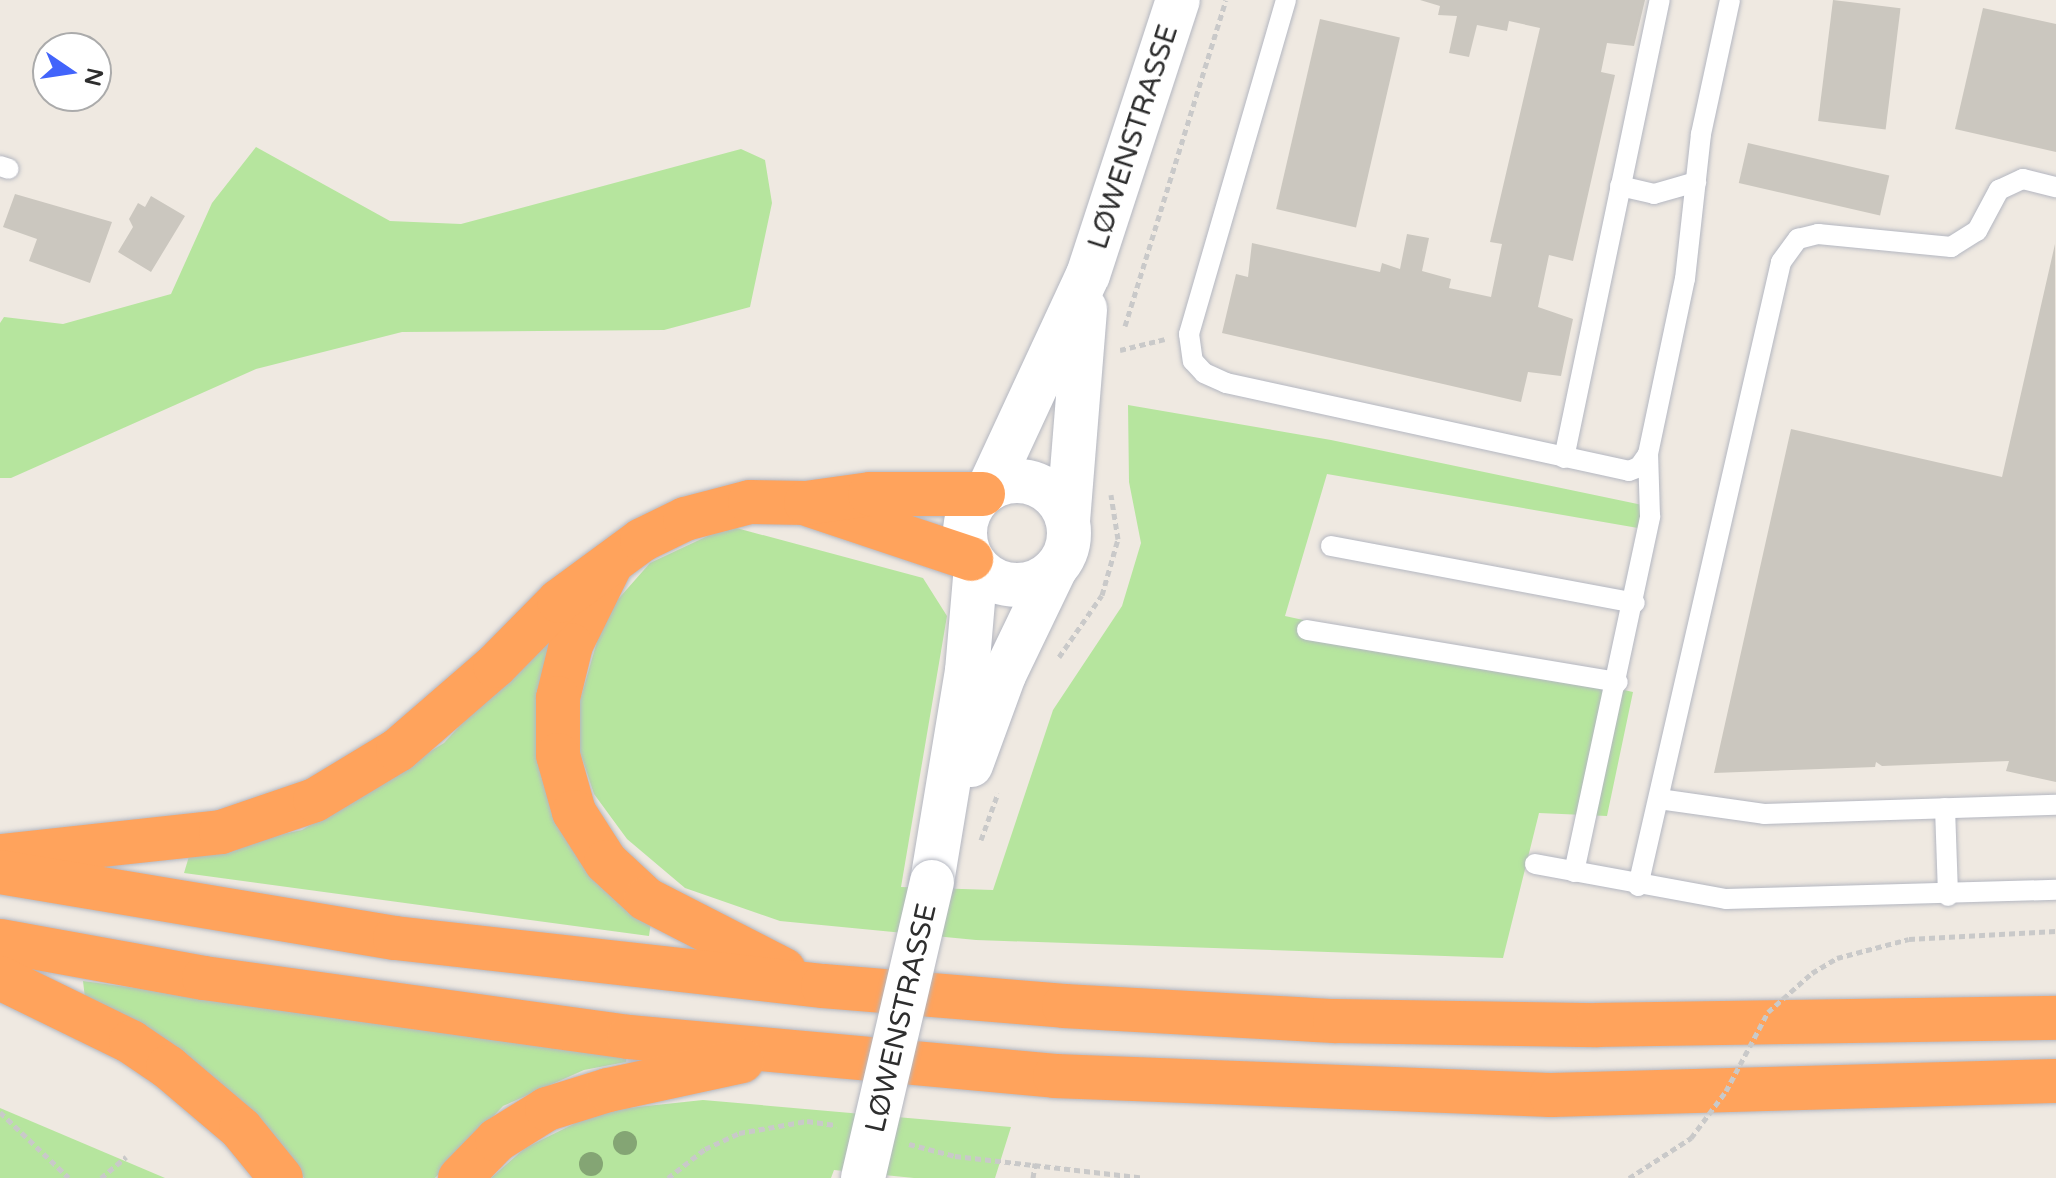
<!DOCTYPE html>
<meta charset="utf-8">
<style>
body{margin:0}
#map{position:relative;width:2056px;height:1178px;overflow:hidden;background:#efe9e1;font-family:"Varela Round",sans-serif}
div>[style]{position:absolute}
.green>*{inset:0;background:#b6e59e}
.building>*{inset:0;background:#cbc7bf;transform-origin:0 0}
.path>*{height:5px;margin-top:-2.5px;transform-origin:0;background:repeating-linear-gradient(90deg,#c9c9c9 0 6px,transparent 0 10px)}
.roads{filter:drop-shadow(0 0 2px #b4b7c1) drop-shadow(0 0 2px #b4b7c1)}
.lane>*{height:20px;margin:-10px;padding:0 10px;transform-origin:10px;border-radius:10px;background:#fff}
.secondary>*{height:44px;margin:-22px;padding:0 22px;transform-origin:22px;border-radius:22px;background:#fff}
.secondary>.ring{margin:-22px;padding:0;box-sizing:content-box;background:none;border:44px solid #fff;border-radius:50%}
.highway>*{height:44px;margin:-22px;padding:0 22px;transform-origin:22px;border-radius:22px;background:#ffa35c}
.path-bridge>*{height:5px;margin-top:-2.5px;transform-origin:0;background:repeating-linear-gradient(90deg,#c9c9c9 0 6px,transparent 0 10px)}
.bridges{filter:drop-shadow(0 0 2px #b4b7c1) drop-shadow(0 0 2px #b4b7c1)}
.secondary-bridge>*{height:44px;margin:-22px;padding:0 22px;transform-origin:22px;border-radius:22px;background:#fff}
.trees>*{width:24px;height:24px;margin:-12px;border-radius:50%;background:#84a574}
span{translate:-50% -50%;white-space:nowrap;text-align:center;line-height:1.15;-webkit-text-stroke:7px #fff;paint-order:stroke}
.street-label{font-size:28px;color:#2e2e2e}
.north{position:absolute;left:32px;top:32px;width:80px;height:80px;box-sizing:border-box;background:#fff;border:2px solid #ababab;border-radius:50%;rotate:103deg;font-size:22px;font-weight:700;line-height:32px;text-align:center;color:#2e2e2e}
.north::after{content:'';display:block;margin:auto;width:28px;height:36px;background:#4264fb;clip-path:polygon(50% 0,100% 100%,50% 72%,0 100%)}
</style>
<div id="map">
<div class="green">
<div style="clip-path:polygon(256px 147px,390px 221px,461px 224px,741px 149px,765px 160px,772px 203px,750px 307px,664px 330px,402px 332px,256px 369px,11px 478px,0 478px,0 323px,4px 317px,63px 324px,171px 294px,212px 203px)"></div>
<div style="clip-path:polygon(1128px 405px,1331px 440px,1652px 507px,1638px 528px,1327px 474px,1285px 616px,1633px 692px,1607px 816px,1539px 813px,1503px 958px,976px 940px,780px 921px,685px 888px,627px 839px,594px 794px,579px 749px,580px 700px,605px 614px,650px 563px,729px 526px,923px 578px,947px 616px,901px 887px,993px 890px,1053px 710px,1122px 606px,1141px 543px,1129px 482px)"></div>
<div style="clip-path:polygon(540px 638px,556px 642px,542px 763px,651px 922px,649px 936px,184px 873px,190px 853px,302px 830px,444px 743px)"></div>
<div style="clip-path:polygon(83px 981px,627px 1053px,626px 1062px,584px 1070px,503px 1106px,435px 1178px,304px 1178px,265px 1124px,85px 998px)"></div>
<div style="clip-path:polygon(703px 1100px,1011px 1127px,995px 1178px,914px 1178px,834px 1170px,831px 1178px,491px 1178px,525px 1148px,600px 1111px)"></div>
<div style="clip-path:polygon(0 1108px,165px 1178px,0 1178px)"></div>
</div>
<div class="building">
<div style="clip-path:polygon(1420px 0,1645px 0,1634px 46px,1607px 43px,1601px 72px,1615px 75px,1573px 261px,1549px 255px,1538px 307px,1573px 319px,1561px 376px,1528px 372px,1521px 402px,1222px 333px,1236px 274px,1248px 277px,1252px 243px,1380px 272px,1382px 263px,1400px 269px,1407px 234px,1429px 238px,1422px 271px,1451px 279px,1449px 288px,1491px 297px,1502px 244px,1490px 242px,1540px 28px,1509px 21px,1507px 31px,1477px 25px,1469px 57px,1449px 53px,1457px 16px,1438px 15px,1440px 6px)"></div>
<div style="left:1833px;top:0;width:68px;height:122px;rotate:7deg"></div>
<div style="clip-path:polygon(1983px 8px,2056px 24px,2056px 152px,1955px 129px)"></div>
<div style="left:1320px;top:19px;width:82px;height:195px;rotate:13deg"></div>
<div style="left:1748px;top:143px;width:145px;height:41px;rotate:13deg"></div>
<div style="clip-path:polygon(15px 194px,112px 222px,90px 283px,29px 261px,37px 239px,3px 227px)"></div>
<div style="clip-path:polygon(151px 196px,185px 216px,151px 272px,118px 252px,133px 227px,129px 219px,138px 203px,145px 207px)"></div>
<div style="clip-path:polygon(2055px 244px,2056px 782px,2006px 771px,2009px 761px,1882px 766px,1876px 762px,1875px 767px,1714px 773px,1791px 429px,2002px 477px)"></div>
</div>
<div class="path">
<div style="left:1125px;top:326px;width:341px;rotate:-72.8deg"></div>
<div style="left:1120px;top:350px;width:46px;rotate:-13.7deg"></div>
<div style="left:1059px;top:657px;width:75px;rotate:-55.3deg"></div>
<div style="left:1102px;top:595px;width:58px;rotate:-74.1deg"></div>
<div style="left:1118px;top:539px;width:45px;rotate:-99deg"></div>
<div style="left:981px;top:840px;width:50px;rotate:-70.1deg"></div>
<div style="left:0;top:1112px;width:95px;rotate:43.7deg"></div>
<div style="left:909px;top:1144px;width:48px;rotate:14.6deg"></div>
<div style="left:955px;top:1156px;width:190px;rotate:6.6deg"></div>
<div style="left:101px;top:1178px;width:33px;rotate:-40deg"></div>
<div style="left:668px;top:1178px;width:47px;rotate:-38.1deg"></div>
<div style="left:705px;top:1149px;width:38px;rotate:-25deg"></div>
<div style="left:739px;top:1133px;width:69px;rotate:-10deg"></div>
<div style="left:807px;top:1121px;width:30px;rotate:8deg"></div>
<div style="left:1033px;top:1178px;width:15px;rotate:-82deg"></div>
</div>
<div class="roads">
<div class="lane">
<div style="left:1286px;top:0;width:348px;rotate:106.2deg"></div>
<div style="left:1189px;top:334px;width:27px;rotate:82deg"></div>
<div style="left:1193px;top:361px;width:16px;rotate:47deg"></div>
<div style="left:1204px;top:373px;width:24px;rotate:24deg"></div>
<div style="left:1226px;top:383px;width:412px;rotate:12.3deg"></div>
<div style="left:1629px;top:471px;width:11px;rotate:-22deg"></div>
<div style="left:1639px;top:467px;width:16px;rotate:-55deg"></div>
<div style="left:1648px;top:454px;width:179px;rotate:-78.1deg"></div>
<div style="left:1685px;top:279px;width:146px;rotate:-83.7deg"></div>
<div style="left:1701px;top:134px;width:137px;rotate:-77.8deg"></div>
<div style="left:0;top:166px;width:9px;rotate:18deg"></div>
<div style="left:1620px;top:186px;width:35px;rotate:13deg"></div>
<div style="left:1654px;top:194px;width:44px;rotate:-15.9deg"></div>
<div style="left:1564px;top:458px;width:468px;rotate:-78.2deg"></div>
<div style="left:1331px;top:546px;width:309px;rotate:10.6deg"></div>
<div style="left:1307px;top:630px;width:315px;rotate:9.5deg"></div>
<div style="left:1659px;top:799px;width:106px;rotate:8.1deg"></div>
<div style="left:1764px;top:814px;width:292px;rotate:-1.8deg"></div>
<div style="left:1945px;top:808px;width:88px;rotate:88deg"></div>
<div style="left:1535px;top:864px;width:194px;rotate:10.4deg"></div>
<div style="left:1726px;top:899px;width:330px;rotate:-1.6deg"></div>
<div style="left:1574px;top:872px;width:364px;rotate:-77.9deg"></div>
<div style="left:1650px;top:516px;width:62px;rotate:-91.8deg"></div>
<div style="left:1638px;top:886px;width:640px;rotate:-77.09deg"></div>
<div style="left:1781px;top:262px;width:29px;rotate:-54deg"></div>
<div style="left:1798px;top:239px;width:21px;rotate:-14deg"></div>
<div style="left:1818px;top:234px;width:134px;rotate:5.6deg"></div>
<div style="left:1951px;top:247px;width:31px;rotate:-32deg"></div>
<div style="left:1977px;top:231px;width:47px;rotate:-61.8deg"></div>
<div style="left:1999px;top:190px;width:26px;rotate:-25deg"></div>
<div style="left:2023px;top:179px;width:34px;rotate:14deg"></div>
</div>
<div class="secondary">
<div class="ring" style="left:965px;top:481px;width:60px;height:60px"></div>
<div style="left:988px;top:490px;width:237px;rotate:-65.1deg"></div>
<div style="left:1088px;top:275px;width:289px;rotate:-71.9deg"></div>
<div style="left:1068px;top:521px;width:213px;rotate:-85.4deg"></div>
<div style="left:971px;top:765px;width:96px;rotate:-69.9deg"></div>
<div style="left:1004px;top:675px;width:118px;rotate:-64.3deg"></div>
<div style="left:932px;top:882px;width:214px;rotate:-80.6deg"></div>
<div style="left:967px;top:671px;width:105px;rotate:-85.1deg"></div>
</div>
<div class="highway">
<div style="left:810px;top:505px;width:170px;rotate:18.5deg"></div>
<div style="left:609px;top:568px;width:86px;rotate:116.3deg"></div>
<div style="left:571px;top:645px;width:55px;rotate:103.8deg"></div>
<div style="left:558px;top:698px;width:57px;rotate:90deg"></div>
<div style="left:558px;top:755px;width:59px;rotate:74.3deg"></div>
<div style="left:574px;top:812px;width:59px;rotate:57.4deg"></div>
<div style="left:606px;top:862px;width:54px;rotate:42.8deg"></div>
<div style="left:646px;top:899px;width:155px;rotate:27.2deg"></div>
<div style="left:1px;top:856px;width:221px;rotate:-6.2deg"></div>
<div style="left:221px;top:832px;width:99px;rotate:-18.8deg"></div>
<div style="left:315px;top:800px;width:97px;rotate:-31.1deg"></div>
<div style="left:398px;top:750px;width:128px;rotate:-40.9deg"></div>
<div style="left:495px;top:666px;width:91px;rotate:-45.4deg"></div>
<div style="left:559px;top:601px;width:103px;rotate:-36.3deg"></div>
<div style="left:642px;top:540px;width:48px;rotate:-26deg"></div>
<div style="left:685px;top:519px;width:67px;rotate:-14.7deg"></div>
<div style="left:750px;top:502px;width:56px;rotate:1deg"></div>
<div style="left:806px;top:503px;width:65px;rotate:-8deg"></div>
<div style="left:870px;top:494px;width:113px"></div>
<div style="left:0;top:872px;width:400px;rotate:9.5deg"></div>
<div style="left:395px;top:938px;width:431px;rotate:6.4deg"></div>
<div style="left:823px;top:986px;width:242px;rotate:4.7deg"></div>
<div style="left:1064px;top:1006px;width:271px;rotate:3.2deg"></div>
<div style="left:1335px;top:1021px;width:263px;rotate:0.9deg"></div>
<div style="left:1598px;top:1025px;width:458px;rotate:-0.9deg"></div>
<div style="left:0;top:941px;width:207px;rotate:10.3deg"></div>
<div style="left:204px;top:978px;width:429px;rotate:7.9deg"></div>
<div style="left:629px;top:1037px;width:428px;rotate:5.2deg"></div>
<div style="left:1055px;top:1076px;width:496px;rotate:2.2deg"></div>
<div style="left:1551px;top:1095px;width:505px;rotate:-1.59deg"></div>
<div style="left:0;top:978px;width:146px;rotate:26deg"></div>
<div style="left:131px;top:1042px;width:45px;rotate:34deg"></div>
<div style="left:168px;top:1067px;width:96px;rotate:40.3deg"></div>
<div style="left:241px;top:1129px;width:63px;rotate:50.8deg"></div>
<div style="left:460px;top:1178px;width:53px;rotate:-45.8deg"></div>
<div style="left:497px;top:1140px;width:59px;rotate:-31.8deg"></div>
<div style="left:547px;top:1109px;width:64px;rotate:-17.3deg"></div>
<div style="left:608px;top:1090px;width:137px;rotate:-12.2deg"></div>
</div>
</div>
<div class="path-bridge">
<div style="left:1629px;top:1178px;width:74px;rotate:-32.8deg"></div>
<div style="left:1691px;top:1138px;width:59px;rotate:-53.3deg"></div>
<div style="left:1726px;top:1091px;width:89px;rotate:-62deg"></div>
<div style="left:1768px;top:1012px;width:59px;rotate:-41.6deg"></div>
<div style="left:1812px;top:973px;width:29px;rotate:-31deg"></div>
<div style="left:1837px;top:958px;width:74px;rotate:-14.8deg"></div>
<div style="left:1909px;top:939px;width:147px;rotate:-3.1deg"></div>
</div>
<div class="bridges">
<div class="secondary-bridge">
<div style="left:863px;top:1178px;width:304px;rotate:-76.9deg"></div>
</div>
</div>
<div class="trees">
<div style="left:625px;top:1143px"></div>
<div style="left:591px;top:1164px"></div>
</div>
<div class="street-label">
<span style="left:1133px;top:137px;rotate:-72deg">LØWENSTRASSE</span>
<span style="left:901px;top:1018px;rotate:-77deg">LØWENSTRASSE</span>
</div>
<div class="north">N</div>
</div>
